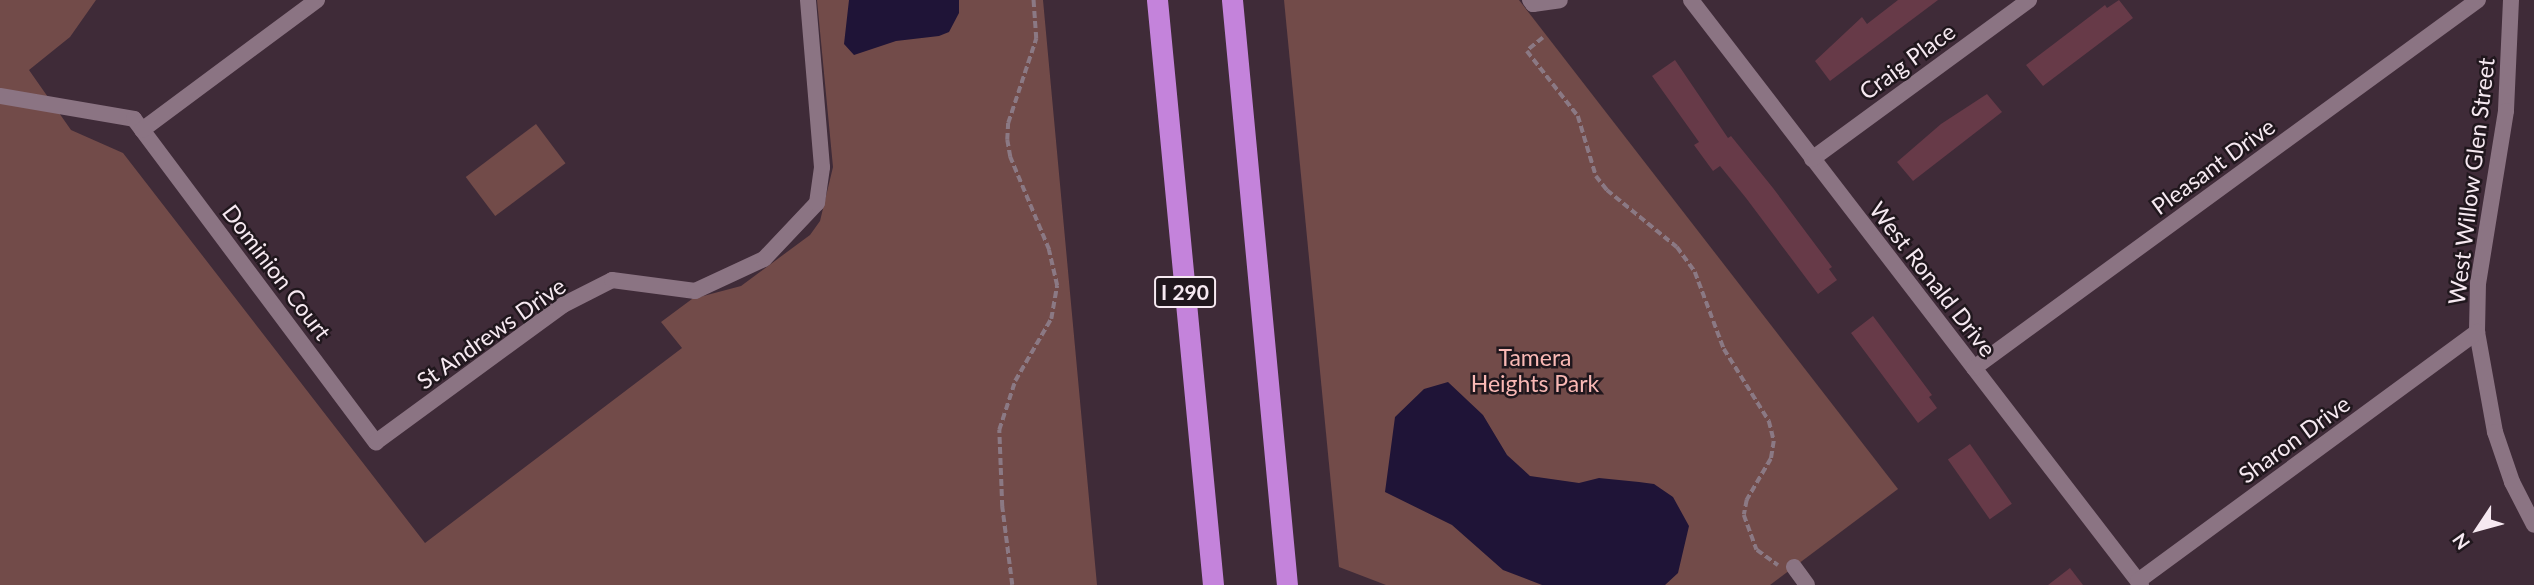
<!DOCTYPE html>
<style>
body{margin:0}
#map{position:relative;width:2534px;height:585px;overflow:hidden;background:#3f2b38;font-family:Lato,sans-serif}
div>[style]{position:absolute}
.green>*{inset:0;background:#724b49;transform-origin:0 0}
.water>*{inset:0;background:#1f1437}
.building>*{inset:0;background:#673a48;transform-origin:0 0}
.path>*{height:3.5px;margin-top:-1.75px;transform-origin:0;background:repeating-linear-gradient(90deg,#8b7984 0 7px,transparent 0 10.5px)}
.minor>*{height:16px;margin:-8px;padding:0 8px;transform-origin:8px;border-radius:8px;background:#8b7483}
.motorway>*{height:21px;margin:-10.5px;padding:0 10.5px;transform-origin:10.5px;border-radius:10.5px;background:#c483db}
span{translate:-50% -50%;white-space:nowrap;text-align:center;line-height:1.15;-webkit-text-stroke:5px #20171d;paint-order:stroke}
.shield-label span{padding:2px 5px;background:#20171d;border:2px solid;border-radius:5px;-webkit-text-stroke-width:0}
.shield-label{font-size:21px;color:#f6e9f1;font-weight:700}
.street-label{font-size:23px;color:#f6e9f1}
.park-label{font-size:23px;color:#fab9b5}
.north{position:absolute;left:2443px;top:494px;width:70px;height:70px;-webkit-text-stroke:5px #20171d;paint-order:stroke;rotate:234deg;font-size:19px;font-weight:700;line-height:28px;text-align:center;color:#f6e9f1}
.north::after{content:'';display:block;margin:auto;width:24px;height:32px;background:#f6e9f1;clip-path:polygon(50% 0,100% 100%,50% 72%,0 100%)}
</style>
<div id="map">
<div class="green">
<div style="clip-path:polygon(0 0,96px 0,70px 37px,29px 70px,71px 130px,123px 153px,425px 543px,682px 348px,661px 322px,692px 299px,741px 286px,810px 235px,820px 221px,833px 167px,817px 0,1043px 0,1097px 585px,0 585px)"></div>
<div style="clip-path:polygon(1284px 0,1519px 0,1898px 489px,1770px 585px,1386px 585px,1339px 567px)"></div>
<div style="left:536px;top:124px;width:49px;height:88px;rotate:53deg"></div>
</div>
<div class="water">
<div style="clip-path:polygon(849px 0,959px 0,959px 13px,949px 32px,939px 36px,896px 41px,854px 55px,844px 44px)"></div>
<div style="clip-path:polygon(1448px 382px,1483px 415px,1507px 455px,1530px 476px,1579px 483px,1599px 478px,1639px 482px,1654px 484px,1673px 497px,1689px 526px,1678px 573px,1665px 585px,1542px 585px,1503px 570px,1452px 525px,1385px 492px,1395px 417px,1424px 389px)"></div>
</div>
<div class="building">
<div style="clip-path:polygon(1898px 0,1938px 0,1830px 81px,1815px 61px,1862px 17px,1867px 24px)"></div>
<div style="clip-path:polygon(2119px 0,2133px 18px,2043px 86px,2026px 65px,2105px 5px,2107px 8px)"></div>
<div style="clip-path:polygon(1675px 60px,1728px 138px,1731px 136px,1773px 188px,1832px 267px,1829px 269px,1837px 280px,1818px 294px,1746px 198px,1720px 166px,1713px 171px,1694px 145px,1699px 142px,1652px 76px)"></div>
<div style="clip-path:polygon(1987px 94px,2002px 112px,1913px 181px,1897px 162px,1941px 124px)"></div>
<div style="clip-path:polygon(1873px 316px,1932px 395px,1929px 397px,1937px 408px,1918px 423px,1851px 333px)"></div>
<div style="left:1970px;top:444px;width:73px;height:27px;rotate:55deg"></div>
<div style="clip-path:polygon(2070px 568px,2083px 585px,2048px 585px)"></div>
</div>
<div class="path">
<div style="left:1543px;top:38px;width:21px;rotate:141deg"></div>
<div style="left:1527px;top:51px;width:83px;rotate:51.9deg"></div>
<div style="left:1578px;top:116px;width:63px;rotate:73.3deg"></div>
<div style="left:1596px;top:176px;width:18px;rotate:52deg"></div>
<div style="left:1607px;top:190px;width:90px;rotate:39.2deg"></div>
<div style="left:1677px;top:247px;width:31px;rotate:54deg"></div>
<div style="left:1695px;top:272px;width:82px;rotate:69.4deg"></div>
<div style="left:1724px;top:349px;width:85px;rotate:58deg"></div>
<div style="left:1769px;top:421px;width:21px;rotate:76deg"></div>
<div style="left:1774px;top:441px;width:18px;rotate:99deg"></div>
<div style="left:1771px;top:459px;width:48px;rotate:120.3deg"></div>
<div style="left:1747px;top:500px;width:15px;rotate:101deg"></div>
<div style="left:1744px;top:515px;width:37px;rotate:70deg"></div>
<div style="left:1757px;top:550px;width:26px;rotate:36deg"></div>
<div style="left:1012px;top:585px;width:79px;rotate:-97.3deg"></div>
<div style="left:1002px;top:507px;width:77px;rotate:-92.2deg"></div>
<div style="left:999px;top:430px;width:52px;rotate:-71.9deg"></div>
<div style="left:1015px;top:381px;width:72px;rotate:-59.9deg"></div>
<div style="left:1051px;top:319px;width:34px;rotate:-80deg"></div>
<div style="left:1057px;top:286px;width:37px;rotate:-103deg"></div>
<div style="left:1049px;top:250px;width:101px;rotate:-112.8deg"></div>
<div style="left:1010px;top:157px;width:17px;rotate:-100deg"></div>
<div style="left:1007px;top:140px;width:17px;rotate:-87deg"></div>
<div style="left:1008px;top:123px;width:89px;rotate:-71.6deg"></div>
<div style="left:1036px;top:39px;width:39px;rotate:-94deg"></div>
</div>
<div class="minor">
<div style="left:1530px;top:0;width:5px;rotate:53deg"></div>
<div style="left:1533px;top:4px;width:27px;rotate:-8deg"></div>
<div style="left:1691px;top:0;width:738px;rotate:52.43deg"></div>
<div style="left:2511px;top:0;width:111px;rotate:92.6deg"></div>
<div style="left:2506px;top:111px;width:174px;rotate:99.2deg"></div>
<div style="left:2478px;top:283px;width:49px;rotate:91.2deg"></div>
<div style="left:2477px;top:332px;width:102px;rotate:79.8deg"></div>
<div style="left:2495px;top:432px;width:53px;rotate:71.2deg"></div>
<div style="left:2512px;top:482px;width:48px;rotate:62.9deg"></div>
<div style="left:0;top:96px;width:136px;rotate:9.7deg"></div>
<div style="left:134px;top:119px;width:404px;rotate:53.2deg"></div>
<div style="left:376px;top:442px;width:232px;rotate:-36.2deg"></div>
<div style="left:563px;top:305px;width:55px;rotate:-27deg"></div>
<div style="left:612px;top:280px;width:84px;rotate:7.5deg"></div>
<div style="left:695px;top:291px;width:76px;rotate:-24.9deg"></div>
<div style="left:764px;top:259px;width:77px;rotate:-46.6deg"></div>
<div style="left:817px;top:203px;width:36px;rotate:-82deg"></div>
<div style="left:822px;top:167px;width:168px;rotate:-94.8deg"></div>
<div style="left:142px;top:130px;width:218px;rotate:-36.6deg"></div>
<div style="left:1812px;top:159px;width:269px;rotate:-36.2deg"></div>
<div style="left:1974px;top:368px;width:624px;rotate:-36.14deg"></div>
<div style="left:1794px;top:567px;width:22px;rotate:54deg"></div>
<div style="left:2138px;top:581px;width:421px;rotate:-36.3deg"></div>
</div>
<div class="motorway">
<div style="left:1157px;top:0;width:588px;rotate:84.53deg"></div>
<div style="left:1232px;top:0;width:588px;rotate:84.63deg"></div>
</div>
<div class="shield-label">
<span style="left:1185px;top:292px">I 290</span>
</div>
<div class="street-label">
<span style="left:1907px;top:61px;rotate:-36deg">Craig Place</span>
<span style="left:2213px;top:166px;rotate:-36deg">Pleasant Drive</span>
<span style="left:2471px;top:181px;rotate:-83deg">West Willow Glen Street</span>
<span style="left:277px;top:272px;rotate:53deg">Dominion Court</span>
<span style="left:1933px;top:279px;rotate:52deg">West Ronald Drive</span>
<span style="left:491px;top:333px;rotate:-35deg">St Andrews Drive</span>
<span style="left:2294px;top:439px;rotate:-36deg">Sharon Drive</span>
</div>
<div class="park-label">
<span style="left:1535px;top:370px">Tamera<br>Heights Park</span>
</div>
<div class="north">N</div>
</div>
